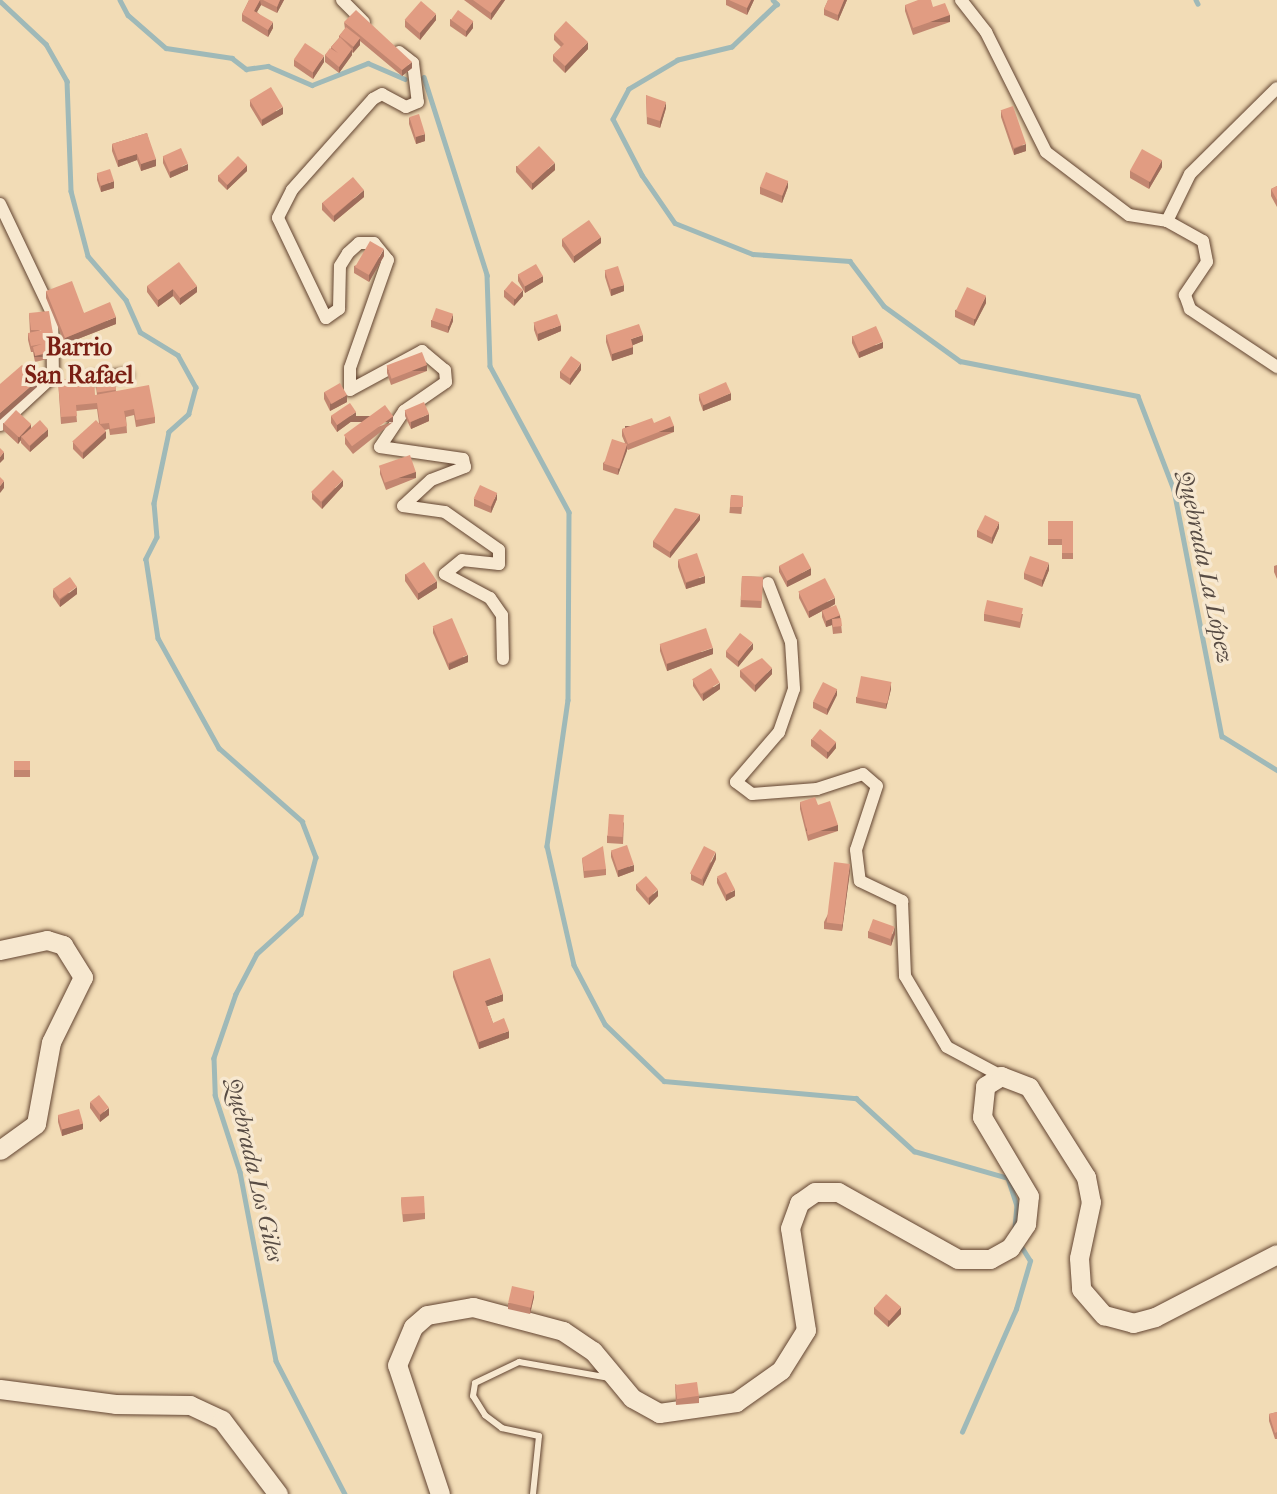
<!DOCTYPE html>
<meta charset="utf-8">
<style>
body{margin:0}
#map{position:relative;width:1277px;height:1494px;overflow:hidden;background:#f2dcb6;font-family:"IM FELL French Canon",serif}
div>[style]{position:absolute}
.stream>*{height:4.5px;margin:-2.25px;padding:0 2.25px;transform-origin:2.25px;border-radius:2.25px;background:#9fb9b8}
.roads{filter:drop-shadow(0 0 2px #624431) drop-shadow(0 0 2px #624431)}
.service>*{height:6px;margin:-3px;padding:0 3px;transform-origin:3px;border-radius:3px;background:#f7e8d0}
.minor>*{height:12px;margin:-6px;padding:0 6px;transform-origin:6px;border-radius:6px;background:#f7e8d0}
.secondary>*{height:19px;margin:-9.5px;padding:0 9.5px;transform-origin:9.5px;border-radius:9.5px;background:#f7e8d0}
.wall>*{inset:0;background:#c28670;transform-origin:0 0}
.shaded-wall>*{inset:0;background:#9e6d5b;transform-origin:0 0}
.building>*{inset:0;background:#e19c82;transform-origin:0 0}
span{translate:-50% -50%;white-space:nowrap;text-align:center;line-height:1.15;-webkit-text-stroke:7px #f7e8d0;paint-order:stroke}
.neighbourhood-label{font-size:24px;color:#7a1f14;font-weight:700}
.water-label{font-size:24px;color:#584c44;font-style:italic}
</style>
<div id="map">
<div class="stream">
<div style="left:120px;top:0;width:17px;rotate:62deg"></div>
<div style="left:128px;top:15px;width:50px;rotate:41deg"></div>
<div style="left:166px;top:48px;width:67px;rotate:8.6deg"></div>
<div style="left:232px;top:58px;width:18px;rotate:38deg"></div>
<div style="left:246px;top:69px;width:22px;rotate:-8deg"></div>
<div style="left:268px;top:66px;width:48px;rotate:23.4deg"></div>
<div style="left:312px;top:85px;width:60px;rotate:-21.4deg"></div>
<div style="left:368px;top:63px;width:40px;rotate:23.4deg"></div>
<div style="left:773px;top:0;width:6px;rotate:45deg"></div>
<div style="left:777px;top:4px;width:62px;rotate:136.3deg"></div>
<div style="left:732px;top:47px;width:56px;rotate:166.5deg"></div>
<div style="left:678px;top:60px;width:57px;rotate:149.4deg"></div>
<div style="left:629px;top:89px;width:34px;rotate:118deg"></div>
<div style="left:613px;top:119px;width:63px;rotate:62.6deg"></div>
<div style="left:642px;top:175px;width:58px;rotate:55.5deg"></div>
<div style="left:675px;top:223px;width:84px;rotate:21.7deg"></div>
<div style="left:753px;top:254px;width:97px;rotate:4.1deg"></div>
<div style="left:850px;top:261px;width:56px;rotate:52.9deg"></div>
<div style="left:884px;top:306px;width:94px;rotate:35.9deg"></div>
<div style="left:960px;top:361px;width:181px;rotate:11.1deg"></div>
<div style="left:1138px;top:396px;width:101px;rotate:69deg"></div>
<div style="left:1174px;top:490px;width:251px;rotate:79deg"></div>
<div style="left:1222px;top:736px;width:65px;rotate:31.7deg"></div>
<div style="left:1196px;top:0;width:4px;rotate:63deg"></div>
<div style="left:0;top:1px;width:63px;rotate:43.1deg"></div>
<div style="left:46px;top:44px;width:43px;rotate:60.4deg"></div>
<div style="left:67px;top:81px;width:110px;rotate:87.9deg"></div>
<div style="left:71px;top:191px;width:67px;rotate:75.3deg"></div>
<div style="left:88px;top:256px;width:58px;rotate:49.2deg"></div>
<div style="left:126px;top:300px;width:35px;rotate:66deg"></div>
<div style="left:140px;top:332px;width:44px;rotate:31.2deg"></div>
<div style="left:178px;top:355px;width:37px;rotate:61deg"></div>
<div style="left:196px;top:387px;width:28px;rotate:105deg"></div>
<div style="left:189px;top:414px;width:27px;rotate:138deg"></div>
<div style="left:169px;top:432px;width:73px;rotate:101.9deg"></div>
<div style="left:154px;top:503px;width:34px;rotate:85deg"></div>
<div style="left:157px;top:537px;width:25px;rotate:117deg"></div>
<div style="left:146px;top:559px;width:80px;rotate:81.4deg"></div>
<div style="left:158px;top:638px;width:126px;rotate:61deg"></div>
<div style="left:219px;top:748px;width:111px;rotate:41.3deg"></div>
<div style="left:302px;top:821px;width:39px;rotate:69deg"></div>
<div style="left:316px;top:857px;width:59px;rotate:104.7deg"></div>
<div style="left:301px;top:914px;width:59px;rotate:137.7deg"></div>
<div style="left:257px;top:954px;width:45px;rotate:117.7deg"></div>
<div style="left:236px;top:994px;width:68px;rotate:109deg"></div>
<div style="left:214px;top:1058px;width:37px;rotate:88deg"></div>
<div style="left:215px;top:1095px;width:81px;rotate:72deg"></div>
<div style="left:240px;top:1172px;width:192px;rotate:79.2deg"></div>
<div style="left:276px;top:1361px;width:150px;rotate:62.6deg"></div>
<div style="left:424px;top:77px;width:208px;rotate:72.3deg"></div>
<div style="left:487px;top:275px;width:91px;rotate:88.1deg"></div>
<div style="left:490px;top:366px;width:166px;rotate:61.6deg"></div>
<div style="left:569px;top:512px;width:188px;rotate:90.3deg"></div>
<div style="left:568px;top:700px;width:148px;rotate:98.2deg"></div>
<div style="left:547px;top:846px;width:122px;rotate:77.2deg"></div>
<div style="left:574px;top:965px;width:67px;rotate:62.3deg"></div>
<div style="left:605px;top:1024px;width:82px;rotate:44deg"></div>
<div style="left:664px;top:1081px;width:193px;rotate:5.1deg"></div>
<div style="left:856px;top:1098px;width:79px;rotate:42.4deg"></div>
<div style="left:914px;top:1151px;width:98px;rotate:16deg"></div>
<div style="left:1008px;top:1178px;width:28px;rotate:72deg"></div>
<div style="left:1017px;top:1205px;width:24px;rotate:95deg"></div>
<div style="left:962px;top:1432px;width:134px;rotate:-66.3deg"></div>
<div style="left:1016px;top:1309px;width:50px;rotate:-73.7deg"></div>
<div style="left:1030px;top:1261px;width:15px;rotate:-122deg"></div>
</div>
<div class="roads">
<div class="service">
<div style="left:533px;top:1494px;width:58px;rotate:-84.1deg"></div>
<div style="left:539px;top:1436px;width:38px;rotate:-168deg"></div>
<div style="left:502px;top:1428px;width:21px;rotate:-143deg"></div>
<div style="left:485px;top:1415px;width:22px;rotate:-122deg"></div>
<div style="left:473px;top:1396px;width:13px;rotate:-81deg"></div>
<div style="left:475px;top:1383px;width:49px;rotate:-25.5deg"></div>
<div style="left:519px;top:1362px;width:92px;rotate:10deg"></div>
</div>
<div class="minor">
<div style="left:342px;top:0;width:31px;rotate:45deg"></div>
<div style="left:961px;top:0;width:41px;rotate:52deg"></div>
<div style="left:986px;top:32px;width:134px;rotate:63.4deg"></div>
<div style="left:1046px;top:152px;width:104px;rotate:37.2deg"></div>
<div style="left:1129px;top:215px;width:38px;rotate:9deg"></div>
<div style="left:1167px;top:221px;width:41px;rotate:29.1deg"></div>
<div style="left:1203px;top:241px;width:21px;rotate:79deg"></div>
<div style="left:1207px;top:262px;width:40px;rotate:124deg"></div>
<div style="left:1185px;top:295px;width:15px;rotate:70deg"></div>
<div style="left:1190px;top:309px;width:105px;rotate:33.7deg"></div>
<div style="left:399px;top:52px;width:18px;rotate:38deg"></div>
<div style="left:413px;top:63px;width:39px;rotate:83deg"></div>
<div style="left:418px;top:102px;width:13px;rotate:157deg"></div>
<div style="left:406px;top:107px;width:27px;rotate:-152deg"></div>
<div style="left:382px;top:94px;width:10px;rotate:151deg"></div>
<div style="left:373px;top:99px;width:122px;rotate:131.7deg"></div>
<div style="left:292px;top:190px;width:31px;rotate:117deg"></div>
<div style="left:278px;top:218px;width:111px;rotate:64.4deg"></div>
<div style="left:326px;top:318px;width:16px;rotate:-35deg"></div>
<div style="left:339px;top:309px;width:43px;rotate:-88.7deg"></div>
<div style="left:340px;top:266px;width:15px;rotate:-58deg"></div>
<div style="left:348px;top:253px;width:15px;rotate:-42deg"></div>
<div style="left:359px;top:243px;width:15px"></div>
<div style="left:374px;top:243px;width:22px;rotate:51deg"></div>
<div style="left:388px;top:260px;width:114px;rotate:109.4deg"></div>
<div style="left:350px;top:368px;width:22px;rotate:90deg"></div>
<div style="left:350px;top:390px;width:82px;rotate:-28.4deg"></div>
<div style="left:422px;top:351px;width:30px;rotate:40deg"></div>
<div style="left:445px;top:370px;width:12px;rotate:85deg"></div>
<div style="left:446px;top:382px;width:51px;rotate:145.4deg"></div>
<div style="left:404px;top:411px;width:43px;rotate:123.7deg"></div>
<div style="left:380px;top:447px;width:84px;rotate:8.2deg"></div>
<div style="left:463px;top:459px;width:8px;rotate:76deg"></div>
<div style="left:465px;top:467px;width:36px;rotate:159deg"></div>
<div style="left:431px;top:480px;width:38px;rotate:137deg"></div>
<div style="left:403px;top:506px;width:42px;rotate:8.1deg"></div>
<div style="left:445px;top:512px;width:66px;rotate:35.1deg"></div>
<div style="left:499px;top:550px;width:14px;rotate:90deg"></div>
<div style="left:499px;top:564px;width:37px;rotate:-174deg"></div>
<div style="left:462px;top:560px;width:22px;rotate:141deg"></div>
<div style="left:445px;top:574px;width:51px;rotate:28.1deg"></div>
<div style="left:490px;top:598px;width:21px;rotate:55deg"></div>
<div style="left:502px;top:615px;width:44px;rotate:88.7deg"></div>
<div style="left:0;top:204px;width:121px;rotate:64.5deg"></div>
<div style="left:52px;top:313px;width:63px;rotate:89.1deg"></div>
<div style="left:1167px;top:221px;width:52px;rotate:-63.9deg"></div>
<div style="left:1190px;top:174px;width:122px;rotate:-44.7deg"></div>
<div style="left:77px;top:380px;width:50px;rotate:-5.7deg"></div>
<div style="left:0;top:425px;width:72px;rotate:-42.8deg"></div>
<div style="left:768px;top:583px;width:63px;rotate:68.7deg"></div>
<div style="left:791px;top:642px;width:47px;rotate:86.3deg"></div>
<div style="left:794px;top:689px;width:46px;rotate:109.2deg"></div>
<div style="left:779px;top:732px;width:66px;rotate:130.7deg"></div>
<div style="left:736px;top:782px;width:20px;rotate:37deg"></div>
<div style="left:752px;top:794px;width:65px;rotate:-4.4deg"></div>
<div style="left:817px;top:789px;width:48px;rotate:-18.1deg"></div>
<div style="left:863px;top:774px;width:18px;rotate:41deg"></div>
<div style="left:877px;top:786px;width:67px;rotate:108.2deg"></div>
<div style="left:856px;top:850px;width:31px;rotate:83deg"></div>
<div style="left:860px;top:881px;width:47px;rotate:25.5deg"></div>
<div style="left:902px;top:901px;width:75px;rotate:87.7deg"></div>
<div style="left:905px;top:976px;width:82px;rotate:59.4deg"></div>
<div style="left:947px;top:1047px;width:61px;rotate:28.2deg"></div>
</div>
<div class="secondary">
<div style="left:0;top:950px;width:48px;rotate:-12deg"></div>
<div style="left:47px;top:940px;width:17px;rotate:17deg"></div>
<div style="left:63px;top:945px;width:38px;rotate:58deg"></div>
<div style="left:83px;top:977px;width:72px;rotate:116.2deg"></div>
<div style="left:51px;top:1042px;width:83px;rotate:100.4deg"></div>
<div style="left:36px;top:1124px;width:44px;rotate:144.2deg"></div>
<div style="left:0;top:1389px;width:116px;rotate:7.4deg"></div>
<div style="left:115px;top:1404px;width:75px;rotate:0.8deg"></div>
<div style="left:190px;top:1405px;width:35px;rotate:25deg"></div>
<div style="left:222px;top:1420px;width:93px;rotate:52.9deg"></div>
<div style="left:440px;top:1494px;width:136px;rotate:-108.4deg"></div>
<div style="left:397px;top:1365px;width:41px;rotate:-67.2deg"></div>
<div style="left:413px;top:1327px;width:18px;rotate:-41deg"></div>
<div style="left:427px;top:1315px;width:47px;rotate:-9.9deg"></div>
<div style="left:473px;top:1307px;width:93px;rotate:14.9deg"></div>
<div style="left:563px;top:1331px;width:36px;rotate:34deg"></div>
<div style="left:593px;top:1351px;width:61px;rotate:50.3deg"></div>
<div style="left:632px;top:1398px;width:31px;rotate:29deg"></div>
<div style="left:659px;top:1413px;width:78px;rotate:-8.1deg"></div>
<div style="left:736px;top:1402px;width:55px;rotate:-35.4deg"></div>
<div style="left:781px;top:1370px;width:47px;rotate:-58deg"></div>
<div style="left:806px;top:1330px;width:103px;rotate:-98.9deg"></div>
<div style="left:790px;top:1228px;width:27px;rotate:-70deg"></div>
<div style="left:799px;top:1203px;width:19px;rotate:-35deg"></div>
<div style="left:815px;top:1192px;width:23px"></div>
<div style="left:838px;top:1192px;width:137px;rotate:29.2deg"></div>
<div style="left:958px;top:1259px;width:32px"></div>
<div style="left:990px;top:1259px;width:23px;rotate:-29deg"></div>
<div style="left:1010px;top:1248px;width:29px;rotate:-56deg"></div>
<div style="left:1026px;top:1224px;width:28px;rotate:-84deg"></div>
<div style="left:1029px;top:1196px;width:92px;rotate:-120.7deg"></div>
<div style="left:982px;top:1117px;width:31px;rotate:-84deg"></div>
<div style="left:985px;top:1086px;width:19px;rotate:-32deg"></div>
<div style="left:1001px;top:1076px;width:30px;rotate:21deg"></div>
<div style="left:1029px;top:1087px;width:107px;rotate:57.7deg"></div>
<div style="left:1086px;top:1177px;width:25px;rotate:79deg"></div>
<div style="left:1091px;top:1202px;width:57px;rotate:102.1deg"></div>
<div style="left:1079px;top:1258px;width:31px;rotate:86deg"></div>
<div style="left:1081px;top:1289px;width:35px;rotate:49deg"></div>
<div style="left:1104px;top:1315px;width:30px;rotate:15deg"></div>
<div style="left:1133px;top:1323px;width:23px;rotate:-15deg"></div>
<div style="left:1155px;top:1317px;width:137px;rotate:-27.3deg"></div>
</div>
</div>
<div class="wall">
<div style="clip-path:polygon(249px 0,284px 0,277px 13px,261px 5px,257px 12px,273px 28px,268px 37px,242px 21px,242px 14px)"></div>
<div style="clip-path:polygon(464px 0,505px 0,491px 20px)"></div>
<div style="clip-path:polygon(726px 0,754px 0,747px 15px,726px 5px)"></div>
<div style="clip-path:polygon(828px 0,847px 0,838px 21px,824px 15px,824px 9px)"></div>
<div style="clip-path:polygon(905px 5px,933px 7px,950px 22px,913px 35px,905px 11px)"></div>
<div style="clip-path:polygon(450px 19px,473px 28px,466px 37px,450px 26px)"></div>
<div style="clip-path:polygon(405px 20px,436px 20px,420px 40px,405px 27px)"></div>
<div style="clip-path:polygon(344px 22px,412px 68px,402px 76px,360px 41px,360px 45px,353px 53px,352px 52px,352px 55px,339px 73px,325px 62px,325px 55px,331px 49px,331px 47px,339px 38px,339px 36px,345px 29px)"></div>
<div style="clip-path:polygon(554px 34px,588px 49px,565px 73px,553px 61px,553px 55px,561px 47px,554px 40px)"></div>
<div style="clip-path:polygon(294px 60px,324px 62px,313px 79px,294px 66px)"></div>
<div style="clip-path:polygon(646px 95px,666px 108px,660px 128px,647px 124px)"></div>
<div style="clip-path:polygon(250px 100px,283px 114px,262px 126px,250px 106px)"></div>
<div style="clip-path:polygon(1001px 110px,1026px 151px,1014px 155px,1001px 117px)"></div>
<div style="clip-path:polygon(409px 117px,425px 141px,416px 144px,409px 124px)"></div>
<div style="clip-path:polygon(147px 133px,156px 166px,141px 171px,137px 160px,118px 167px,112px 151px,112px 144px)"></div>
<div style="clip-path:polygon(163px 156px,188px 170px,170px 178px,163px 163px)"></div>
<div style="clip-path:polygon(516px 166px,555px 170px,532px 190px,516px 172px)"></div>
<div style="clip-path:polygon(1162px 167px,1149px 189px,1130px 178px,1130px 171px)"></div>
<div style="clip-path:polygon(247px 171px,227px 190px,218px 181px,218px 175px)"></div>
<div style="clip-path:polygon(97px 174px,114px 188px,101px 192px,97px 180px)"></div>
<div style="clip-path:polygon(1277px 186px,1277px 207px,1271px 196px,1271px 189px)"></div>
<div style="clip-path:polygon(760px 187px,788px 187px,782px 203px,760px 194px)"></div>
<div style="clip-path:polygon(364px 197px,334px 222px,322px 210px,322px 203px)"></div>
<div style="clip-path:polygon(562px 239px,601px 243px,574px 263px,562px 246px)"></div>
<div style="clip-path:polygon(384px 256px,369px 282px,354px 273px,354px 266px)"></div>
<div style="clip-path:polygon(605px 270px,624px 291px,611px 296px,605px 277px)"></div>
<div style="clip-path:polygon(518px 274px,543px 282px,525px 293px,518px 281px)"></div>
<div style="clip-path:polygon(147px 286px,197px 292px,180px 305px,173px 296px,158px 307px,147px 292px)"></div>
<div style="clip-path:polygon(504px 290px,523px 296px,514px 306px,504px 297px)"></div>
<div style="clip-path:polygon(46px 291px,84px 313px,116px 324px,65px 344px,46px 298px)"></div>
<div style="clip-path:polygon(986px 303px,974px 326px,955px 317px,955px 310px)"></div>
<div style="clip-path:polygon(29px 313px,56px 357px,35px 362px,33px 352px,31px 352px,28px 340px,28px 333px,30px 333px)"></div>
<div style="clip-path:polygon(431px 320px,453px 321px,448px 333px,431px 327px)"></div>
<div style="clip-path:polygon(534px 324px,561px 331px,538px 341px,534px 330px)"></div>
<div style="clip-path:polygon(606px 335px,643px 341px,633px 345px,633px 354px,612px 361px,606px 342px)"></div>
<div style="clip-path:polygon(852px 336px,883px 348px,859px 358px,852px 343px)"></div>
<div style="clip-path:polygon(387px 367px,427px 371px,391px 385px,387px 373px)"></div>
<div style="clip-path:polygon(581px 370px,570px 385px,560px 378px,560px 371px)"></div>
<div style="clip-path:polygon(114px 375px,116px 391px,155px 417px,155px 423px,136px 427px,134px 415px,126px 417px,127px 433px,110px 435px,109px 429px,105px 430px,106px 438px,83px 459px,73px 449px,73px 442px,99px 423px,97px 409px,76px 411px,77px 422px,61px 424px,58px 380px,95px 395px,97px 395px,95px 378px)"></div>
<div style="clip-path:polygon(324px 392px,347px 402px,330px 411px,324px 399px)"></div>
<div style="clip-path:polygon(699px 394px,731px 400px,703px 411px,699px 400px)"></div>
<div style="clip-path:polygon(405px 410px,429px 421px,411px 429px,405px 416px)"></div>
<div style="clip-path:polygon(331px 416px,356px 418px,337px 432px,331px 423px)"></div>
<div style="clip-path:polygon(393px 422px,353px 454px,345px 444px,345px 437px)"></div>
<div style="clip-path:polygon(3px 423px,31px 428px,48px 436px,30px 452px,21px 443px,21px 440px,18px 444px,3px 430px)"></div>
<div style="clip-path:polygon(654px 423px,674px 432px,628px 450px,627px 449px,618px 475px,603px 470px,603px 463px,625px 443px,622px 436px,622px 429px)"></div>
<div style="clip-path:polygon(380px 468px,416px 478px,386px 490px,380px 474px)"></div>
<div style="clip-path:polygon(343px 486px,322px 509px,312px 499px,312px 493px)"></div>
<div style="left:731px;top:495px;width:12px;height:18px;rotate:5deg"></div>
<div style="clip-path:polygon(474px 499px,497px 499px,491px 513px,474px 506px)"></div>
<div style="clip-path:polygon(700px 520px,670px 558px,653px 547px,653px 541px)"></div>
<div style="clip-path:polygon(1048px 521px,1073px 521px,1073px 559px,1062px 559px,1062px 545px,1048px 545px)"></div>
<div style="clip-path:polygon(999px 528px,992px 544px,977px 537px,977px 530px)"></div>
<div style="clip-path:polygon(678px 560px,705px 583px,686px 589px,678px 567px)"></div>
<div style="clip-path:polygon(1277px 565px,1277px 579px,1274px 572px,1274px 566px)"></div>
<div style="clip-path:polygon(779px 566px,811px 575px,787px 587px,779px 572px)"></div>
<div style="clip-path:polygon(1049px 570px,1042px 587px,1024px 579px,1024px 573px)"></div>
<div style="clip-path:polygon(405px 574px,437px 588px,418px 600px,405px 581px)"></div>
<div style="left:742px;top:576px;width:21px;height:31px;rotate:3deg"></div>
<div style="clip-path:polygon(53px 590px,77px 594px,60px 607px,53px 597px)"></div>
<div style="clip-path:polygon(799px 592px,835px 604px,829px 608px,840px 615px,842px 633px,833px 634px,832px 625px,826px 627px,822px 617px,822px 611px,809px 618px,799px 598px)"></div>
<div style="clip-path:polygon(984px 614px,1023px 614px,1020px 628px,984px 621px)"></div>
<div style="clip-path:polygon(433px 627px,468px 662px,449px 670px,433px 633px)"></div>
<div style="clip-path:polygon(660px 645px,713px 654px,667px 671px,660px 651px)"></div>
<div style="clip-path:polygon(753px 649px,738px 667px,726px 657px,726px 651px)"></div>
<div style="clip-path:polygon(740px 670px,772px 674px,755px 692px,740px 677px)"></div>
<div style="clip-path:polygon(693px 680px,720px 689px,703px 701px,693px 686px)"></div>
<div style="clip-path:polygon(891px 689px,886px 709px,856px 703px,856px 697px)"></div>
<div style="clip-path:polygon(837px 695px,827px 715px,813px 708px,813px 702px)"></div>
<div style="clip-path:polygon(811px 739px,836px 748px,827px 759px,811px 746px)"></div>
<div style="left:30px;top:761px;width:16px;height:16px;rotate:90deg"></div>
<div style="clip-path:polygon(800px 802px,818px 805px,838px 831px,808px 841px,800px 809px)"></div>
<div style="clip-path:polygon(624px 822px,623px 844px,607px 843px,607px 836px)"></div>
<div style="clip-path:polygon(611px 851px,634px 871px,618px 877px,611px 857px)"></div>
<div style="clip-path:polygon(582px 858px,606px 869px,606px 875px,584px 878px)"></div>
<div style="clip-path:polygon(716px 859px,703px 886px,691px 880px,691px 874px)"></div>
<div style="clip-path:polygon(850px 871px,842px 931px,824px 929px,824px 922px)"></div>
<div style="clip-path:polygon(717px 877px,735px 896px,726px 901px,717px 883px)"></div>
<div style="clip-path:polygon(636px 884px,658px 896px,649px 905px,636px 890px)"></div>
<div style="clip-path:polygon(868px 931px,895px 934px,891px 946px,868px 938px)"></div>
<div style="clip-path:polygon(453px 971px,503px 1001px,487px 1006px,493px 1023px,509px 1038px,479px 1049px,453px 977px)"></div>
<div style="clip-path:polygon(90px 1102px,109px 1115px,100px 1122px,90px 1108px)"></div>
<div style="clip-path:polygon(58px 1115px,83px 1129px,62px 1136px,58px 1122px)"></div>
<div style="clip-path:polygon(401px 1199px,425px 1213px,425px 1219px,403px 1222px)"></div>
<div style="clip-path:polygon(534px 1297px,530px 1314px,508px 1309px,508px 1303px)"></div>
<div style="clip-path:polygon(874px 1307px,901px 1314px,888px 1327px,874px 1314px)"></div>
<div style="clip-path:polygon(675px 1384px,699px 1396px,699px 1403px,676px 1405px)"></div>
<div style="clip-path:polygon(1277px 1412px,1277px 1439px,1275px 1439px,1269px 1421px,1269px 1414px)"></div>
</div>
<div class="shaded-wall">
<div style="clip-path:polygon(260px 0,261px 5px,254px 17px,254px 11px)"></div>
<div style="clip-path:polygon(280px 0,284px 0,277px 13px,277px 7px)"></div>
<div style="clip-path:polygon(501px 0,505px 0,491px 20px,491px 13px)"></div>
<div style="clip-path:polygon(751px 0,754px 0,747px 15px,747px 8px)"></div>
<div style="clip-path:polygon(844px 0,847px 0,838px 21px,838px 15px)"></div>
<div style="clip-path:polygon(436px 14px,436px 20px,420px 40px,420px 33px)"></div>
<div style="left:950px;top:15px;width:7px;height:39px;rotate:90deg"></div>
<div style="clip-path:polygon(473px 21px,473px 28px,466px 37px,466px 31px)"></div>
<div style="clip-path:polygon(273px 22px,273px 28px,268px 37px,268px 30px)"></div>
<div style="clip-path:polygon(360px 38px,360px 45px,353px 53px,353px 47px)"></div>
<div style="clip-path:polygon(588px 42px,588px 49px,565px 73px,565px 66px)"></div>
<div style="clip-path:polygon(352px 49px,352px 55px,339px 73px,339px 67px)"></div>
<div style="clip-path:polygon(324px 56px,324px 62px,313px 79px,313px 72px)"></div>
<div style="clip-path:polygon(412px 62px,412px 68px,402px 76px,402px 70px)"></div>
<div style="clip-path:polygon(666px 102px,666px 108px,660px 128px,660px 121px)"></div>
<div style="clip-path:polygon(283px 107px,283px 114px,262px 126px,262px 120px)"></div>
<div style="clip-path:polygon(425px 134px,425px 141px,416px 144px,416px 137px)"></div>
<div style="clip-path:polygon(1026px 144px,1026px 151px,1014px 155px,1014px 149px)"></div>
<div style="clip-path:polygon(137px 154px,137px 160px,118px 167px,118px 160px)"></div>
<div style="clip-path:polygon(156px 159px,156px 166px,141px 171px,141px 164px)"></div>
<div style="clip-path:polygon(1162px 160px,1162px 167px,1149px 189px,1149px 182px)"></div>
<div style="clip-path:polygon(555px 163px,555px 170px,532px 190px,532px 183px)"></div>
<div style="clip-path:polygon(188px 164px,188px 170px,170px 178px,170px 172px)"></div>
<div style="clip-path:polygon(247px 165px,247px 171px,227px 190px,227px 184px)"></div>
<div style="clip-path:polygon(114px 181px,114px 188px,101px 192px,101px 186px)"></div>
<div style="clip-path:polygon(788px 181px,788px 187px,782px 203px,782px 196px)"></div>
<div style="clip-path:polygon(364px 190px,364px 197px,334px 222px,334px 216px)"></div>
<div style="clip-path:polygon(601px 237px,601px 243px,574px 263px,574px 256px)"></div>
<div style="clip-path:polygon(384px 249px,384px 256px,369px 282px,369px 275px)"></div>
<div style="clip-path:polygon(543px 276px,543px 282px,525px 293px,525px 286px)"></div>
<div style="clip-path:polygon(624px 285px,624px 291px,611px 296px,611px 289px)"></div>
<div style="clip-path:polygon(197px 286px,197px 292px,180px 305px,180px 298px)"></div>
<div style="clip-path:polygon(173px 289px,173px 296px,158px 307px,158px 300px)"></div>
<div style="clip-path:polygon(523px 290px,523px 296px,514px 306px,514px 300px)"></div>
<div style="clip-path:polygon(986px 296px,986px 303px,974px 326px,974px 319px)"></div>
<div style="clip-path:polygon(453px 314px,453px 321px,448px 333px,448px 327px)"></div>
<div style="clip-path:polygon(116px 317px,116px 324px,65px 344px,65px 338px)"></div>
<div style="clip-path:polygon(561px 325px,561px 331px,538px 341px,538px 334px)"></div>
<div style="clip-path:polygon(643px 335px,643px 341px,631px 346px,631px 339px)"></div>
<div style="clip-path:polygon(883px 342px,883px 348px,859px 358px,859px 352px)"></div>
<div style="clip-path:polygon(633px 347px,633px 354px,612px 361px,612px 354px)"></div>
<div style="left:56px;top:351px;width:6px;height:22px;rotate:90deg"></div>
<div style="clip-path:polygon(581px 363px,581px 370px,570px 385px,570px 379px)"></div>
<div style="left:427px;top:365px;width:6px;height:39px;rotate:90deg"></div>
<div style="clip-path:polygon(37px 381px,37px 387px,0 420px,0 413px)"></div>
<div style="clip-path:polygon(731px 393px,731px 400px,703px 411px,703px 404px)"></div>
<div style="clip-path:polygon(347px 395px,347px 402px,330px 411px,330px 404px)"></div>
<div style="clip-path:polygon(356px 412px,356px 418px,337px 432px,337px 425px)"></div>
<div style="clip-path:polygon(429px 414px,429px 421px,411px 429px,411px 422px)"></div>
<div style="left:393px;top:416px;width:6px;height:51px;rotate:90deg"></div>
<div style="clip-path:polygon(31px 424px,31px 431px,21px 436px,21px 440px,18px 444px,18px 437px)"></div>
<div style="left:674px;top:426px;width:6px;height:49px;rotate:90deg"></div>
<div style="clip-path:polygon(48px 429px,48px 436px,30px 452px,30px 446px)"></div>
<div style="clip-path:polygon(106px 431px,106px 438px,83px 459px,83px 453px)"></div>
<div style="clip-path:polygon(627px 444px,627px 451px,618px 475px,618px 469px)"></div>
<div style="clip-path:polygon(4px 452px,4px 459px,0 463px,0 457px)"></div>
<div style="left:416px;top:472px;width:6px;height:32px;rotate:90deg"></div>
<div style="clip-path:polygon(343px 480px,343px 486px,322px 509px,322px 502px)"></div>
<div style="clip-path:polygon(4px 481px,4px 488px,0 493px,0 486px)"></div>
<div style="clip-path:polygon(497px 493px,497px 499px,491px 513px,491px 507px)"></div>
<div style="clip-path:polygon(700px 514px,700px 520px,670px 558px,670px 552px)"></div>
<div style="clip-path:polygon(999px 522px,999px 528px,992px 544px,992px 538px)"></div>
<div style="clip-path:polygon(1049px 563px,1049px 570px,1042px 587px,1042px 580px)"></div>
<div style="clip-path:polygon(811px 568px,811px 575px,787px 587px,787px 581px)"></div>
<div style="clip-path:polygon(705px 576px,705px 583px,686px 589px,686px 583px)"></div>
<div style="clip-path:polygon(437px 581px,437px 588px,418px 600px,418px 593px)"></div>
<div style="clip-path:polygon(77px 587px,77px 594px,60px 607px,60px 600px)"></div>
<div style="clip-path:polygon(835px 598px,835px 604px,809px 618px,809px 611px)"></div>
<div style="clip-path:polygon(840px 615px,840px 622px,832px 619px,832px 625px,826px 627px,826px 621px)"></div>
<div style="clip-path:polygon(753px 643px,753px 649px,738px 667px,738px 660px)"></div>
<div style="clip-path:polygon(713px 648px,713px 654px,667px 671px,667px 664px)"></div>
<div style="clip-path:polygon(468px 655px,468px 662px,449px 670px,449px 664px)"></div>
<div style="clip-path:polygon(772px 668px,772px 674px,755px 692px,755px 685px)"></div>
<div style="clip-path:polygon(891px 682px,891px 689px,886px 709px,886px 703px)"></div>
<div style="clip-path:polygon(720px 683px,720px 689px,703px 701px,703px 694px)"></div>
<div style="clip-path:polygon(837px 689px,837px 695px,827px 715px,827px 709px)"></div>
<div style="clip-path:polygon(836px 742px,836px 748px,827px 759px,827px 752px)"></div>
<div style="left:838px;top:825px;width:6px;height:32px;rotate:90deg"></div>
<div style="clip-path:polygon(716px 852px,716px 859px,703px 886px,703px 880px)"></div>
<div style="clip-path:polygon(850px 864px,850px 871px,842px 931px,842px 924px)"></div>
<div style="clip-path:polygon(634px 865px,634px 871px,618px 877px,618px 870px)"></div>
<div style="clip-path:polygon(658px 890px,658px 896px,649px 905px,649px 898px)"></div>
<div style="clip-path:polygon(735px 890px,735px 896px,726px 901px,726px 895px)"></div>
<div style="clip-path:polygon(895px 927px,895px 934px,891px 946px,891px 939px)"></div>
<div style="clip-path:polygon(503px 994px,503px 1001px,485px 1007px,485px 1001px)"></div>
<div style="clip-path:polygon(509px 1031px,509px 1038px,479px 1049px,479px 1042px)"></div>
<div style="clip-path:polygon(109px 1108px,109px 1115px,100px 1122px,100px 1115px)"></div>
<div style="clip-path:polygon(83px 1123px,83px 1129px,62px 1136px,62px 1129px)"></div>
<div style="clip-path:polygon(534px 1291px,534px 1297px,530px 1314px,530px 1308px)"></div>
<div style="clip-path:polygon(901px 1307px,901px 1314px,888px 1327px,888px 1321px)"></div>
</div>
<div class="building">
<div style="clip-path:polygon(249px 0,260px 0,254px 11px,273px 22px,268px 30px,242px 14px)"></div>
<div style="clip-path:polygon(263px 0,280px 0,277px 7px)"></div>
<div style="clip-path:polygon(473px 0,501px 0,491px 13px)"></div>
<div style="clip-path:polygon(729px 0,751px 0,747px 8px)"></div>
<div style="clip-path:polygon(828px 0,844px 0,838px 15px,824px 9px)"></div>
<div style="clip-path:polygon(918px 0,931px 0,933px 7px,945px 3px,950px 15px,913px 28px,905px 5px)"></div>
<div style="left:421px;top:1px;width:20px;height:25px;rotate:41deg"></div>
<div style="clip-path:polygon(356px 10px,412px 62px,402px 70px,344px 22px)"></div>
<div style="left:458px;top:10px;width:19px;height:12px;rotate:36deg"></div>
<div style="clip-path:polygon(566px 21px,588px 42px,565px 66px,553px 55px,564px 44px,554px 34px)"></div>
<div style="left:346px;top:27px;width:18px;height:11px;rotate:38deg"></div>
<div style="clip-path:polygon(340px 37px,352px 49px,339px 67px,325px 55px,330px 48px,338px 53px,331px 47px)"></div>
<div style="left:305px;top:43px;width:23px;height:20px;rotate:34deg"></div>
<div style="left:271px;top:87px;width:23px;height:25px;rotate:59deg"></div>
<div style="clip-path:polygon(646px 95px,666px 102px,660px 121px,647px 117px)"></div>
<div style="left:1013px;top:106px;width:40px;height:13px;rotate:71deg"></div>
<div style="left:419px;top:114px;width:21px;height:10px;rotate:73deg"></div>
<div style="clip-path:polygon(147px 133px,156px 159px,141px 164px,137px 154px,118px 160px,112px 144px)"></div>
<div style="left:539px;top:146px;width:23px;height:30px;rotate:47deg"></div>
<div style="left:181px;top:148px;width:17px;height:20px;rotate:66deg"></div>
<div style="left:1142px;top:149px;width:23px;height:25px;rotate:29deg"></div>
<div style="left:238px;top:156px;width:13px;height:28px;rotate:45deg"></div>
<div style="left:110px;top:169px;width:13px;height:14px;rotate:72deg"></div>
<div style="left:766px;top:172px;width:24px;height:16px;rotate:22deg"></div>
<div style="left:353px;top:177px;width:17px;height:40px;rotate:50deg"></div>
<div style="clip-path:polygon(1277px 186px,1277px 200px,1271px 189px)"></div>
<div style="left:589px;top:220px;width:21px;height:33px;rotate:55deg"></div>
<div style="left:370px;top:241px;width:16px;height:30px;rotate:30deg"></div>
<div style="clip-path:polygon(179px 262px,197px 286px,180px 298px,173px 289px,158px 300px,147px 286px)"></div>
<div style="left:536px;top:264px;width:14px;height:21px;rotate:60deg"></div>
<div style="left:618px;top:266px;width:20px;height:14px;rotate:72deg"></div>
<div style="clip-path:polygon(72px 281px,84px 313px,110px 302px,116px 317px,65px 338px,46px 291px)"></div>
<div style="left:512px;top:281px;width:14px;height:12px;rotate:39deg"></div>
<div style="left:967px;top:287px;width:21px;height:26px;rotate:25deg"></div>
<div style="left:436px;top:308px;width:18px;height:13px;rotate:19deg"></div>
<div style="clip-path:polygon(49px 311px,56px 351px,35px 356px,33px 347px,42px 344px,31px 346px,28px 333px,42px 330px,31px 330px,29px 313px)"></div>
<div style="left:557px;top:314px;width:12px;height:25px;rotate:70deg"></div>
<div style="clip-path:polygon(639px 324px,643px 335px,631px 339px,633px 347px,612px 354px,606px 335px)"></div>
<div style="left:876px;top:326px;width:17px;height:26px;rotate:66deg"></div>
<div style="left:422px;top:352px;width:14px;height:38px;rotate:69deg"></div>
<div style="left:571px;top:356px;width:12px;height:19px;rotate:35deg"></div>
<div style="clip-path:polygon(22px 365px,37px 381px,0 413px,0 384px)"></div>
<div style="left:114px;top:375px;width:15px;height:19px;rotate:82deg"></div>
<div style="clip-path:polygon(94px 377px,95px 395px,149px 385px,155px 417px,136px 420px,134px 409px,124px 411px,127px 426px,110px 429px,109px 423px,100px 424px,97px 403px,76px 405px,77px 416px,61px 417px,58px 380px)"></div>
<div style="left:726px;top:382px;width:12px;height:30px;rotate:66deg"></div>
<div style="left:340px;top:383px;width:14px;height:18px;rotate:60deg"></div>
<div style="left:424px;top:402px;width:13px;height:21px;rotate:67deg"></div>
<div style="left:350px;top:403px;width:11px;height:23px;rotate:56deg"></div>
<div style="left:385px;top:405px;width:14px;height:51px;rotate:54deg"></div>
<div style="left:16px;top:410px;width:21px;height:18px;rotate:43deg"></div>
<div style="clip-path:polygon(670px 416px,674px 426px,628px 444px,622px 429px,652px 418px,654px 423px)"></div>
<div style="left:40px;top:420px;width:12px;height:25px;rotate:48deg"></div>
<div style="left:96px;top:420px;width:15px;height:32px;rotate:48deg"></div>
<div style="left:612px;top:439px;width:16px;height:26px;rotate:18deg"></div>
<div style="clip-path:polygon(0 448px,4px 452px,0 457px)"></div>
<div style="left:410px;top:455px;width:18px;height:33px;rotate:71deg"></div>
<div style="left:333px;top:470px;width:14px;height:31px;rotate:45deg"></div>
<div style="clip-path:polygon(0 477px,4px 481px,0 486px)"></div>
<div style="left:480px;top:485px;width:19px;height:15px;rotate:25deg"></div>
<div style="clip-path:polygon(731px 495px,743px 496px,743px 507px,730px 507px)"></div>
<div style="clip-path:polygon(675px 508px,700px 514px,670px 552px,653px 541px)"></div>
<div style="left:985px;top:515px;width:16px;height:17px;rotate:27deg"></div>
<div style="clip-path:polygon(1048px 521px,1073px 521px,1073px 553px,1062px 553px,1062px 539px,1048px 539px)"></div>
<div style="left:697px;top:553px;width:24px;height:20px;rotate:71deg"></div>
<div style="left:803px;top:553px;width:17px;height:27px;rotate:62deg"></div>
<div style="left:1030px;top:556px;width:20px;height:18px;rotate:20deg"></div>
<div style="left:424px;top:562px;width:23px;height:22px;rotate:56deg"></div>
<div style="left:742px;top:576px;width:21px;height:24px;rotate:3deg"></div>
<div style="left:70px;top:577px;width:12px;height:21px;rotate:55deg"></div>
<div style="left:825px;top:578px;width:22px;height:30px;rotate:63deg"></div>
<div style="left:987px;top:600px;width:37px;height:14px;rotate:13deg"></div>
<div style="left:836px;top:605px;width:11px;height:15px;rotate:68deg"></div>
<div style="left:452px;top:618px;width:40px;height:21px;rotate:67deg"></div>
<div style="left:841px;top:618px;width:8px;height:9px;rotate:83deg"></div>
<div style="left:706px;top:628px;width:21px;height:49px;rotate:71deg"></div>
<div style="left:740px;top:633px;width:16px;height:23px;rotate:38deg"></div>
<div style="clip-path:polygon(762px 658px,772px 668px,755px 685px,740px 670px)"></div>
<div style="left:711px;top:668px;width:17px;height:22px;rotate:59deg"></div>
<div style="left:861px;top:676px;width:31px;height:22px;rotate:11deg"></div>
<div style="left:823px;top:682px;width:16px;height:22px;rotate:27deg"></div>
<div style="left:820px;top:729px;width:21px;height:13px;rotate:39deg"></div>
<div style="left:30px;top:761px;width:9px;height:16px;rotate:90deg"></div>
<div style="clip-path:polygon(815px 797px,818px 805px,830px 801px,838px 825px,808px 835px,800px 802px)"></div>
<div style="left:609px;top:814px;width:15px;height:22px;rotate:4deg"></div>
<div style="left:627px;top:845px;width:21px;height:17px;rotate:71deg"></div>
<div style="clip-path:polygon(603px 846px,606px 869px,584px 871px,582px 858px)"></div>
<div style="left:704px;top:846px;width:13px;height:31px;rotate:27deg"></div>
<div style="left:834px;top:862px;width:16px;height:61px;rotate:7deg"></div>
<div style="left:726px;top:872px;width:20px;height:10px;rotate:63deg"></div>
<div style="left:646px;top:876px;width:18px;height:13px;rotate:49deg"></div>
<div style="left:873px;top:919px;width:23px;height:13px;rotate:20deg"></div>
<div style="clip-path:polygon(490px 958px,503px 994px,485px 1001px,493px 1023px,504px 1018px,509px 1031px,479px 1042px,453px 971px)"></div>
<div style="left:99px;top:1095px;width:16px;height:11px;rotate:52deg"></div>
<div style="left:79px;top:1109px;width:15px;height:22px;rotate:74deg"></div>
<div style="left:424px;top:1196px;width:17px;height:23px;rotate:87deg"></div>
<div style="left:512px;top:1286px;width:23px;height:17px;rotate:13deg"></div>
<div style="left:886px;top:1294px;width:20px;height:18px;rotate:41deg"></div>
<div style="left:697px;top:1382px;width:14px;height:22px;rotate:82deg"></div>
<div style="clip-path:polygon(1277px 1412px,1277px 1432px,1275px 1433px,1269px 1414px)"></div>
</div>
<div class="neighbourhood-label">
<span style="left:79px;top:362px">Barrio<br>San Rafael</span>
</div>
<div class="water-label">
<span style="left:1205px;top:567px;rotate:78deg">Quebrada La López</span>
<span style="left:254px;top:1170px;rotate:77deg">Quebrada Los Giles</span>
</div>
</div>
